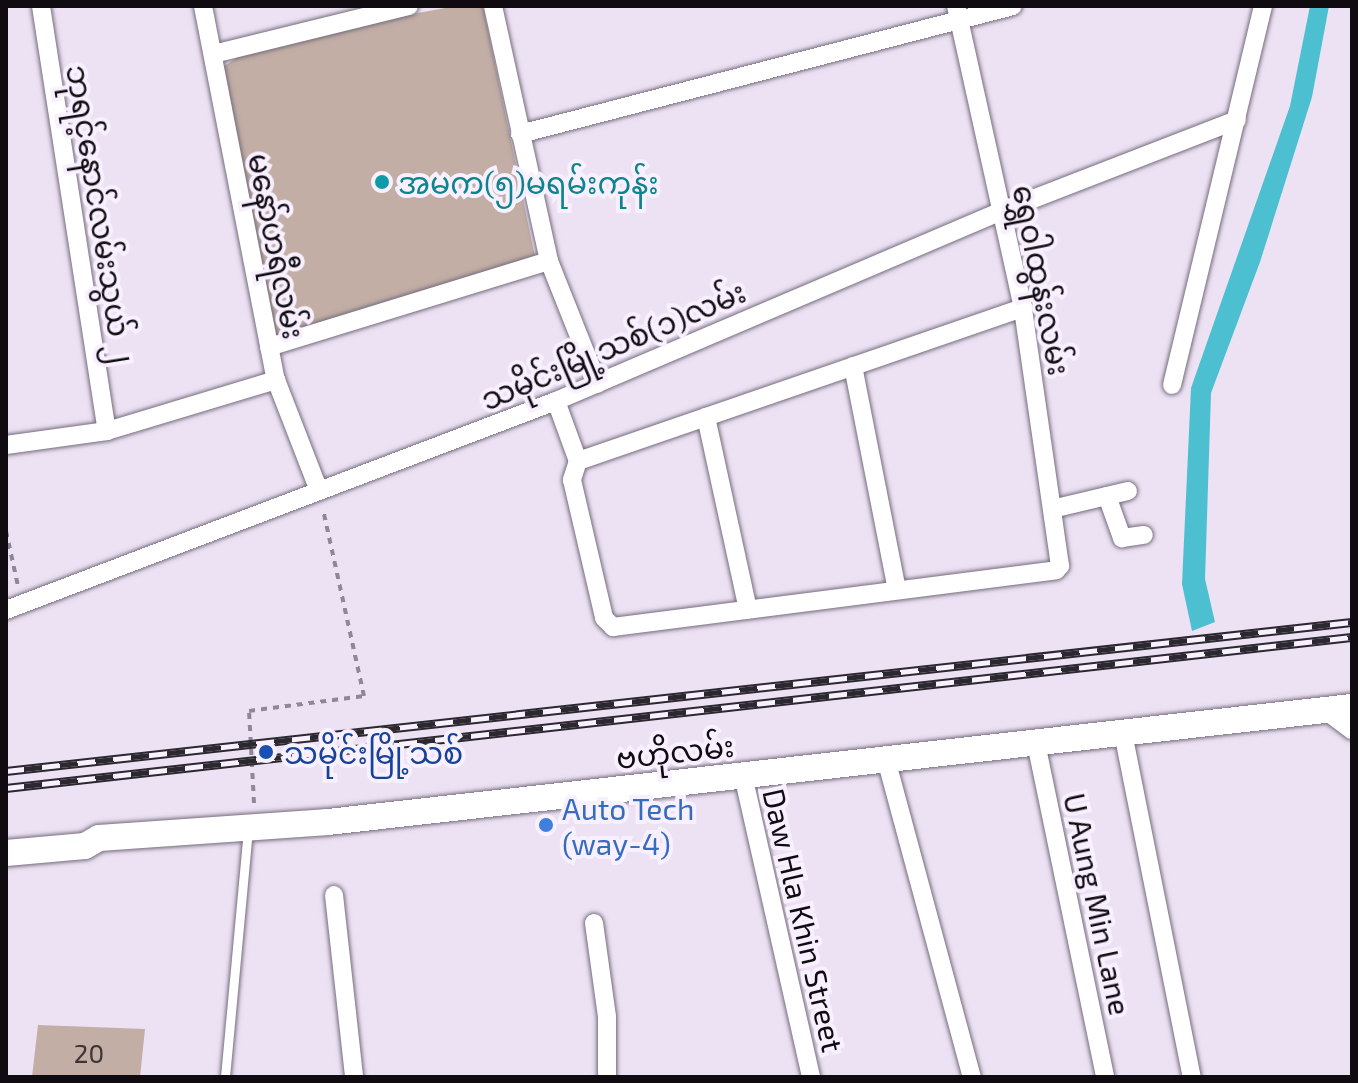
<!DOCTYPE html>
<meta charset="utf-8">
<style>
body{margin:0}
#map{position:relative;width:1358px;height:1083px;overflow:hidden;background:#ece2f4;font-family:"Exo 2","Noto Sans Myanmar",sans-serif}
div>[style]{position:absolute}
.water>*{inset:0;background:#4cbfd0}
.building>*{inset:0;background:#c2aea5}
.path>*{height:4px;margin-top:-2px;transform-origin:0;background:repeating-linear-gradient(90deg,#8e8794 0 6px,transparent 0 12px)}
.roads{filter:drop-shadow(0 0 2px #756c7c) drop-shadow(0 0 2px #756c7c)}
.lane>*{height:9px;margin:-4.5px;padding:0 4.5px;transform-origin:4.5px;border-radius:4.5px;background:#fff}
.street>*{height:18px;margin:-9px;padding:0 9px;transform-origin:9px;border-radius:9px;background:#fff}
.secondary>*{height:26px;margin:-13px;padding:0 13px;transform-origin:13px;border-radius:13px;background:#fff}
.rail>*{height:9px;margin-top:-4.5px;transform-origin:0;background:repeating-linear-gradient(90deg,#f8f0ff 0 18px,#2c282f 0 36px);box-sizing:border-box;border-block:2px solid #2c282f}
.dots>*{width:22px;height:22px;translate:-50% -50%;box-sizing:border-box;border:4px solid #f8f0ff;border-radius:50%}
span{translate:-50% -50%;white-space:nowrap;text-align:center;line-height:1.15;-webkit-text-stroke:8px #f8f0ff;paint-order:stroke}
.number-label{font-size:26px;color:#3c3436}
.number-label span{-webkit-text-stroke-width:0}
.culture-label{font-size:30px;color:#0d838f}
.left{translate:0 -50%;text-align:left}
.street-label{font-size:30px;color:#0f0b11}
.transit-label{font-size:30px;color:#164399}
.shop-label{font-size:30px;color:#366cbe}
.frame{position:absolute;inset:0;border:8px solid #0f0b11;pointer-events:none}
</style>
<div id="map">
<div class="water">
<div style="clip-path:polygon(1310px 6px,1329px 6px,1312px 97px,1260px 262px,1211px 393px,1205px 579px,1215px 622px,1192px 631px,1182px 584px,1191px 388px,1290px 106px)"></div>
</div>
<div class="building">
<div style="clip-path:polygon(456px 6px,483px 6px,535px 257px,274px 337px,223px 67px,260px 42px)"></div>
<div style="clip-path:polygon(38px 1025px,145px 1029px,140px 1077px,32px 1077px)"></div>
</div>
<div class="path">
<div style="left:6px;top:531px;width:56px;rotate:77.7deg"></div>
<div style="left:254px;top:803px;width:92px;rotate:-93.1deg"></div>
<div style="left:249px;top:711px;width:116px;rotate:-7.4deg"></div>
<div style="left:364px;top:696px;width:191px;rotate:-102.4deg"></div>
</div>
<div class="roads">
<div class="lane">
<div style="left:225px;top:1077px;width:248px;rotate:-84.7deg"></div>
</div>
<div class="street">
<div style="left:41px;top:6px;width:430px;rotate:81.2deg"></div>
<div style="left:203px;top:6px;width:381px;rotate:79deg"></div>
<div style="left:276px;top:380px;width:119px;rotate:68.8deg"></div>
<div style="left:493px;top:6px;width:261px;rotate:77.6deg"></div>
<div style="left:549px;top:261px;width:132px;rotate:68.3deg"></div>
<div style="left:213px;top:54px;width:202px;rotate:-13.8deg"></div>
<div style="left:520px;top:134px;width:509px;rotate:-14.55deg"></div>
<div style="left:269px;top:347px;width:293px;rotate:-17.1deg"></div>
<div style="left:853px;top:366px;width:228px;rotate:78.9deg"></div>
<div style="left:1172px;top:385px;width:390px;rotate:-76.5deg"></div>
<div style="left:556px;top:401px;width:64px;rotate:69.9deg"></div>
<div style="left:578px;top:461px;width:20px;rotate:108deg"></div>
<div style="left:572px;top:480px;width:142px;rotate:76.9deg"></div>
<div style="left:604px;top:618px;width:13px;rotate:45deg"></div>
<div style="left:613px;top:627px;width:447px;rotate:-7.3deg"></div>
<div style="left:1056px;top:570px;width:6px;rotate:-45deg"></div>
<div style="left:1060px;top:566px;width:261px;rotate:-98.2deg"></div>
<div style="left:1023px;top:308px;width:309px;rotate:-102.5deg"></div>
<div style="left:706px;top:417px;width:197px;rotate:77.7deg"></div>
<div style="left:6px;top:445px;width:102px;rotate:-7.9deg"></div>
<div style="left:107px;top:431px;width:177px;rotate:-16.8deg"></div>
<div style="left:578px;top:461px;width:471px;rotate:-19deg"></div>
<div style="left:1107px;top:496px;width:45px;rotate:70.3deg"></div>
<div style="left:1122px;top:538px;width:22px;rotate:-8deg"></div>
<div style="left:1052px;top:509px;width:78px;rotate:-13.3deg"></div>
<div style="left:6px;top:610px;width:588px;rotate:-20.81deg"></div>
<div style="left:556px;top:401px;width:485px;rotate:-23.1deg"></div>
<div style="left:1002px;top:211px;width:252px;rotate:-21.2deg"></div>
<div style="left:1325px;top:710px;width:34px;rotate:37deg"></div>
<div style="left:1123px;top:733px;width:351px;rotate:78.7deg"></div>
<div style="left:1036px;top:743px;width:341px;rotate:78.3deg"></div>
<div style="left:886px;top:759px;width:329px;rotate:74.9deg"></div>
<div style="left:743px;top:775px;width:310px;rotate:77.3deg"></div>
<div style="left:334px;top:895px;width:183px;rotate:83.7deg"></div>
<div style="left:594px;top:923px;width:95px;rotate:82.1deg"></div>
<div style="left:607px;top:1017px;width:60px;rotate:90deg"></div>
</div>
<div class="secondary">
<div style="left:6px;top:853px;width:79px;rotate:-5.1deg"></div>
<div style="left:85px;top:846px;width:16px;rotate:-30deg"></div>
<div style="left:99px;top:838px;width:230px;rotate:-4deg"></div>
<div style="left:328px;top:822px;width:1030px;rotate:-6.41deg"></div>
</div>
</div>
<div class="rail">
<div style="left:6px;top:771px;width:1354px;rotate:-6.32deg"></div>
<div style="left:6px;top:788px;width:1354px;rotate:-6.4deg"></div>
</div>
<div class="dots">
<div style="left:382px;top:182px;background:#0f9aa8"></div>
<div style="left:266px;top:752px;background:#1a4fb4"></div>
<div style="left:546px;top:825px;background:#3f7fe0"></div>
</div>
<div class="number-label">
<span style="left:89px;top:1053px">20</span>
</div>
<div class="culture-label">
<span class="left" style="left:398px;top:182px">အမက(၅)မရမ်းကုန်း</span>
</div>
<div class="street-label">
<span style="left:101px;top:214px;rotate:81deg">ဘုရင့်နောင်လမ်းသွယ် ၂</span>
<span style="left:277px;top:246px;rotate:79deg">မနော်ဟရီလမ်း</span>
<span style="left:1042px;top:280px;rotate:79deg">ရွှေဝါထွန်းလမ်း</span>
<span style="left:613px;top:345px;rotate:-23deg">သမိုင်းမြို့သစ်(၁)လမ်း</span>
<span style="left:675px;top:751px;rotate:-6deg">ဗဟိုလမ်း</span>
<span style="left:1098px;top:904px;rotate:78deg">U Aung Min Lane</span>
<span style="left:804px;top:920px;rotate:77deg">Daw Hla Khin Street</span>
</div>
<div class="transit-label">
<span class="left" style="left:284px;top:752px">သမိုင်းမြို့သစ်</span>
</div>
<div class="shop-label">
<span class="left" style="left:562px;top:825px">Auto Tech<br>(way-4)</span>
</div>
<div class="frame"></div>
</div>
